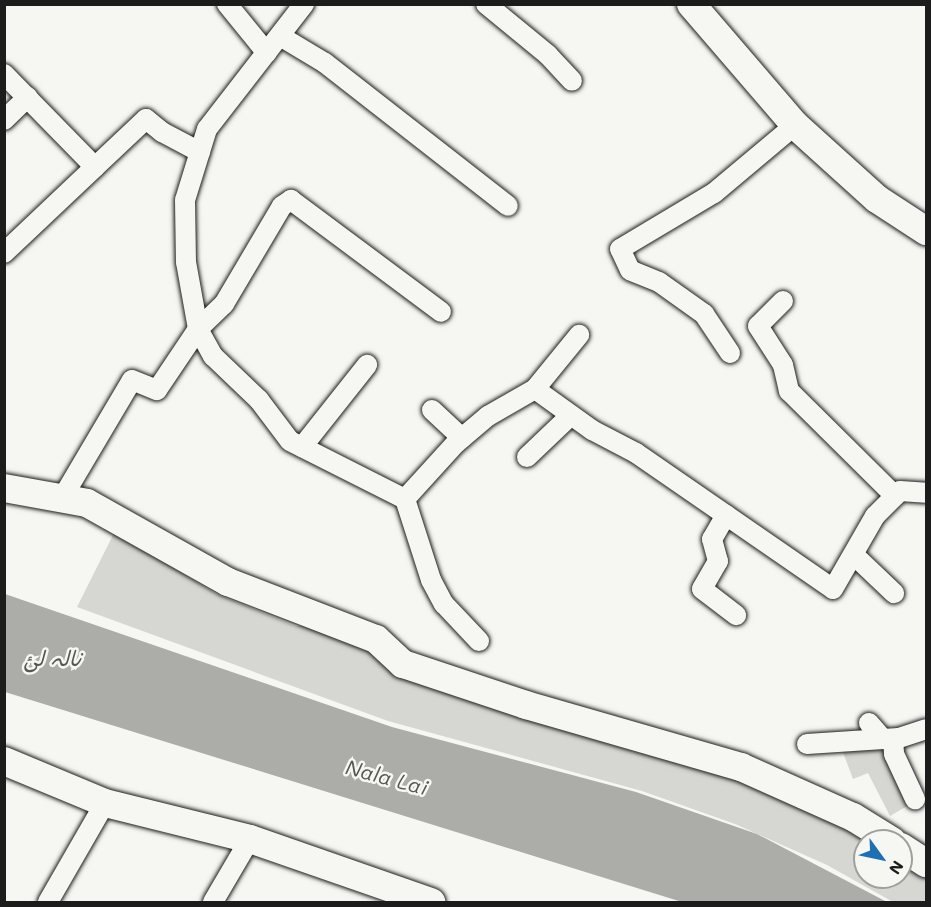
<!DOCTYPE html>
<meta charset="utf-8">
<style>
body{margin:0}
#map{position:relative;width:931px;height:907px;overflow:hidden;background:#f6f6f2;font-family:Mali,"Playpen Sans Arabic",sans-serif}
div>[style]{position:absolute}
.green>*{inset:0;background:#d6d6d2}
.water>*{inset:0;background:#acaca9}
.roads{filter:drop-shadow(0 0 2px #1c1c1c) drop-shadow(0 0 2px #1c1c1c)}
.street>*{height:20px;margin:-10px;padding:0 10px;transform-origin:10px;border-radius:10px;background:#f6f6f2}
.secondary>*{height:28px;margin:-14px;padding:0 14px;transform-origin:14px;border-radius:14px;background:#f6f6f2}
span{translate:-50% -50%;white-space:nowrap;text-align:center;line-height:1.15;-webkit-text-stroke:5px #f6f6f2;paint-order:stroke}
.water-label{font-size:21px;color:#565654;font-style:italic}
.frame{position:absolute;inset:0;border:6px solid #1c1c1c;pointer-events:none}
.north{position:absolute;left:853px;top:829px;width:60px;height:60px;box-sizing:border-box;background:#f6f6f2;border:2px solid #9f9f9c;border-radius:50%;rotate:123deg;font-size:16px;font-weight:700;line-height:24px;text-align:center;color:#1c1c1c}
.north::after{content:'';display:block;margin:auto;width:21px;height:27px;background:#1f6fb2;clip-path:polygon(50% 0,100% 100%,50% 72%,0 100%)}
</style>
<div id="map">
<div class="green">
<div style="clip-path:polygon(115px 531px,216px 594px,295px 626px,321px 626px,842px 819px,865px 841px,865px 877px,901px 877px,901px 852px,926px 868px,926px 902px,893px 902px,827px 865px,735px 824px,642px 791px,388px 721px,77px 607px)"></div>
<div style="clip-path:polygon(886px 741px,914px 802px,890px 816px,868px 773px,853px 779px,841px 747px)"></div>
</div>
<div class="water">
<div style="clip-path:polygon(5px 594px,392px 727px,636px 792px,757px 834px,887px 902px,682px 902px,5px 692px)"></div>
</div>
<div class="roads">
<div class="street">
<div style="left:227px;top:4px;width:63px;rotate:50.8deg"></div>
<div style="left:304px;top:4px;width:158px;rotate:127.8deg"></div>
<div style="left:207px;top:129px;width:74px;rotate:107.2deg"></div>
<div style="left:185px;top:200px;width:62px;rotate:89.1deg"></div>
<div style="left:186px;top:262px;width:68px;rotate:79.8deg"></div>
<div style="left:198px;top:329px;width:31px;rotate:61deg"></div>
<div style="left:213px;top:356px;width:64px;rotate:43.7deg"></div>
<div style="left:259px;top:400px;width:51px;rotate:52.9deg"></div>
<div style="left:290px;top:441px;width:129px;rotate:26.8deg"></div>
<div style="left:405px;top:499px;width:85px;rotate:72.2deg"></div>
<div style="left:431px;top:580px;width:27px;rotate:62deg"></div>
<div style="left:444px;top:604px;width:51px;rotate:46.6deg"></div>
<div style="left:486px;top:4px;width:80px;rotate:39.4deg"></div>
<div style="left:548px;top:55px;width:35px;rotate:47deg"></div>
<div style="left:280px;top:36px;width:52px;rotate:31deg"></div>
<div style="left:325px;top:63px;width:232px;rotate:38deg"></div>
<div style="left:4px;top:74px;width:130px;rotate:45.6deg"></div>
<div style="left:95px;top:167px;width:70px;rotate:-43.3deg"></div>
<div style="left:146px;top:119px;width:21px;rotate:39deg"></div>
<div style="left:162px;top:132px;width:43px;rotate:27.8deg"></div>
<div style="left:4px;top:120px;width:33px;rotate:-44deg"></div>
<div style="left:4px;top:253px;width:125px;rotate:-43.4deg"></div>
<div style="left:783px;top:301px;width:35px;rotate:135deg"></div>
<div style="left:758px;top:326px;width:46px;rotate:57.3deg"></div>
<div style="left:783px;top:365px;width:27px;rotate:77deg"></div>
<div style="left:789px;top:391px;width:149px;rotate:44.7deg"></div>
<div style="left:730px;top:353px;width:47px;rotate:-123.7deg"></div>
<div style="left:704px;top:314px;width:55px;rotate:-144.6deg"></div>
<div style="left:659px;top:282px;width:31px;rotate:-158deg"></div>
<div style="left:630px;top:270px;width:23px;rotate:-115deg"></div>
<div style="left:620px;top:249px;width:109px;rotate:-30.8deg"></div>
<div style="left:714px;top:193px;width:106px;rotate:-40deg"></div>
<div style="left:535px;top:389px;width:70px;rotate:-50.8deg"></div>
<div style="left:432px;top:410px;width:41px;rotate:43deg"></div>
<div style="left:302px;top:447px;width:105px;rotate:-51.6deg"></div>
<div style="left:527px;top:457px;width:59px;rotate:-43.6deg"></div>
<div style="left:405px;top:499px;width:76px;rotate:-47.7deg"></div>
<div style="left:456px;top:443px;width:42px;rotate:-40.2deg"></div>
<div style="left:488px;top:416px;width:54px;rotate:-29.9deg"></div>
<div style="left:535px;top:389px;width:70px;rotate:35.7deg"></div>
<div style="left:592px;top:430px;width:50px;rotate:27.6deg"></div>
<div style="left:636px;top:453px;width:239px;rotate:34.6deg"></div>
<div style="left:833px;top:589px;width:84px;rotate:-60.1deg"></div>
<div style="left:875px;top:516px;width:35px;rotate:-45deg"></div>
<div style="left:900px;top:491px;width:26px;rotate:4deg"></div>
<div style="left:61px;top:500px;width:139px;rotate:-59.4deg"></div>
<div style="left:132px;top:380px;width:27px;rotate:22deg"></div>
<div style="left:157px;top:390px;width:73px;rotate:-56.1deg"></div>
<div style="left:198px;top:329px;width:36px;rotate:-44deg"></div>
<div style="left:224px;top:304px;width:114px;rotate:-59.4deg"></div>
<div style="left:282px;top:206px;width:11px;rotate:-34deg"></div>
<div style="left:291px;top:200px;width:187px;rotate:36.7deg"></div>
<div style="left:726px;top:515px;width:28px;rotate:120deg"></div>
<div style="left:712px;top:539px;width:23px;rotate:75deg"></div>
<div style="left:718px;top:561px;width:32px;rotate:120deg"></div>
<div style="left:702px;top:589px;width:43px;rotate:37.4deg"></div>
<div style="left:855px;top:556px;width:54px;rotate:43.5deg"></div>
<div style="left:869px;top:723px;width:21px;rotate:49deg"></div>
<div style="left:893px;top:739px;width:15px;rotate:86deg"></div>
<div style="left:894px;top:754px;width:50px;rotate:65deg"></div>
<div style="left:807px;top:744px;width:92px;rotate:-3.7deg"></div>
<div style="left:899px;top:738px;width:28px;rotate:-18deg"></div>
<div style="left:48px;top:902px;width:114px;rotate:-60.1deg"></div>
<div style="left:213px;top:902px;width:73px;rotate:-59.6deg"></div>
</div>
<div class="secondary">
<div style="left:691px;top:4px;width:160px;rotate:49.3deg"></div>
<div style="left:795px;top:125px;width:110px;rotate:42.1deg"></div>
<div style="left:877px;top:199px;width:59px;rotate:33.1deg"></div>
<div style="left:4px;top:488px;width:84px;rotate:10.2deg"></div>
<div style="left:87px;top:503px;width:162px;rotate:29.3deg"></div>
<div style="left:228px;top:582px;width:159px;rotate:21.1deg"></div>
<div style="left:376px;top:639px;width:37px;rotate:43deg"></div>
<div style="left:403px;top:664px;width:130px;rotate:18.4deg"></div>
<div style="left:526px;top:705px;width:224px;rotate:16.1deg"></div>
<div style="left:741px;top:767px;width:123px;rotate:24.1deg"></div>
<div style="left:853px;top:817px;width:46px;rotate:31.6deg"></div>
<div style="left:4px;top:761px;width:109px;rotate:22.6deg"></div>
<div style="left:105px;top:803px;width:149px;rotate:13.9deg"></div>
<div style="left:250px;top:839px;width:192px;rotate:19.2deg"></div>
<div style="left:901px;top:847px;width:30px;rotate:33deg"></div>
</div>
</div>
<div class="water-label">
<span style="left:53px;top:658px">نالہ لئ</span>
<span style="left:387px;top:777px;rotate:15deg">Nala Lai</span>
</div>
<div class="frame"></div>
<div class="north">N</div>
</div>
